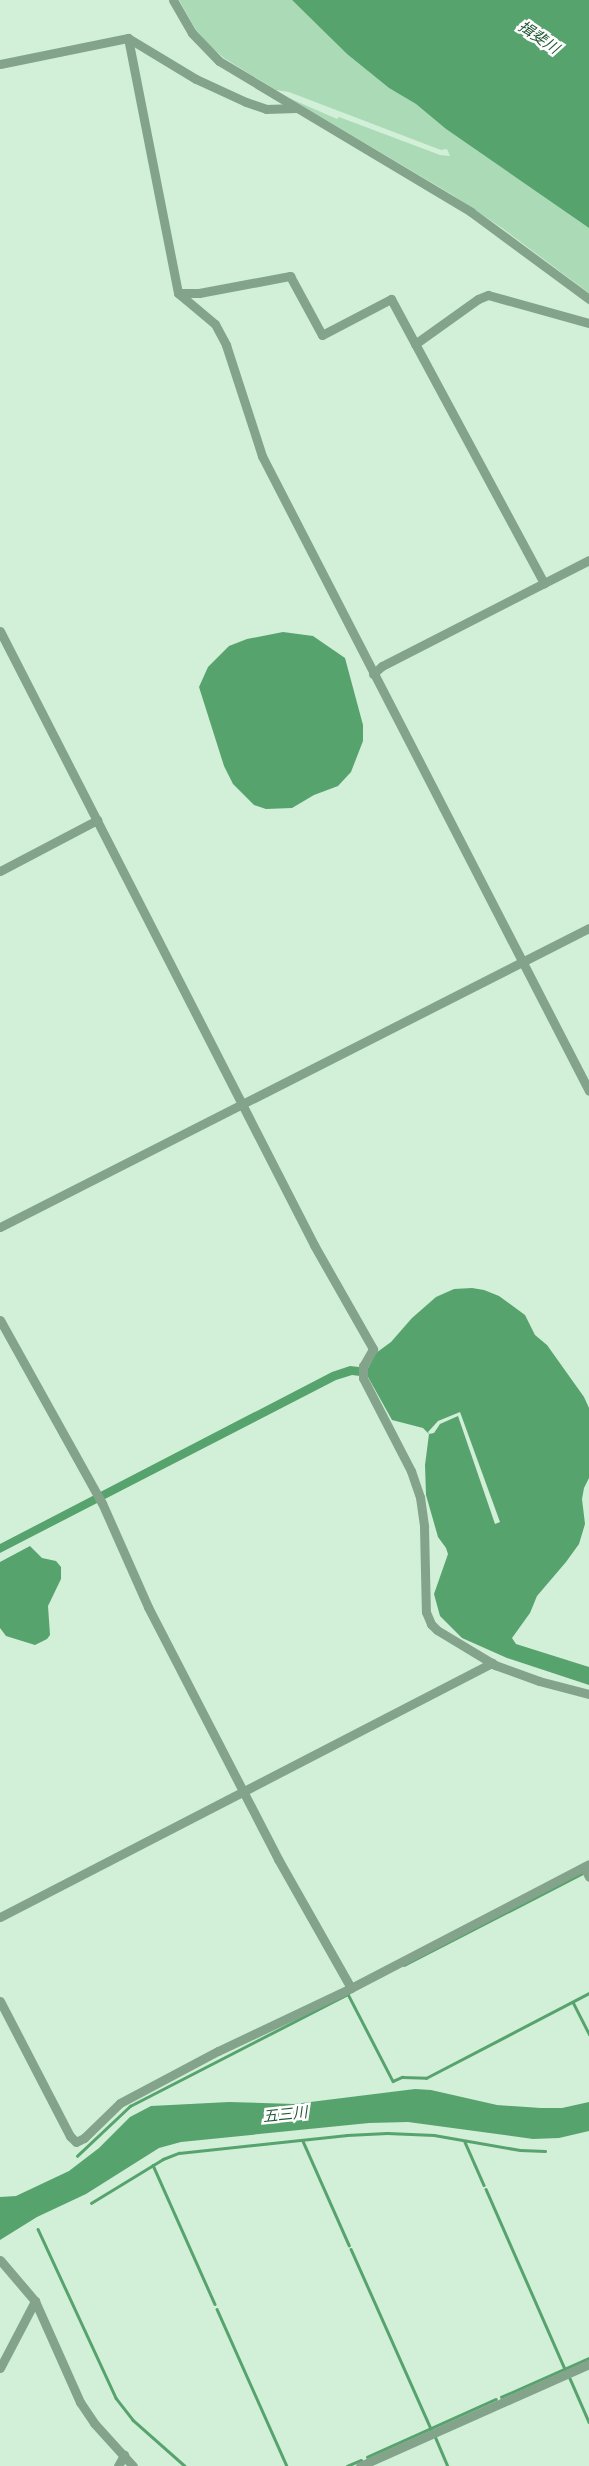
<!DOCTYPE html>
<meta charset="utf-8">
<style>
body{margin:0}
#map{position:relative;width:589px;height:2466px;overflow:hidden;background:#d2efd8;font-family:Lato,"Noto Sans JP",sans-serif}
div>[style]{position:absolute}
.green>*{inset:0;background:#abdab6}
.water>*{inset:0;background:#57a36e}
.pier>*{inset:0;background:#d2efd8}
.stream>*{height:2.5px;margin:-1.25px;padding:0 1.25px;transform-origin:1.25px;border-radius:1.25px;background:#57a36e}
.street>*{height:9px;margin:-4.5px;padding:0 4.5px;transform-origin:4.5px;border-radius:4.5px;background:#83a38b}
span{translate:-50% -50%;white-space:nowrap;text-align:center;line-height:1.15;-webkit-text-stroke:5px #fff;paint-order:stroke}
.water-label{font-size:15px;color:#225935;font-style:italic}
</style>
<div id="map">
<div class="green">
<div style="clip-path:polygon(179px 0,292px 0,347px 54px,389px 88px,416px 104px,446px 129px,589px 228px,589px 293px,502px 228px,451px 194px,289px 98px,337px 119px,339px 117px,440px 155px,450px 156px,447px 149px,441px 150px,289px 92px,276px 90px,224px 58px,210px 46px,196px 30px)"></div>
</div>
<div class="water">
<div style="clip-path:polygon(292px 0,589px 0,589px 228px,446px 129px,416px 104px,389px 88px,347px 54px)"></div>
<div style="clip-path:polygon(283px 632px,313px 636px,345px 658px,363px 725px,363px 741px,351px 772px,338px 786px,314px 795px,292px 808px,266px 809px,254px 805px,233px 784px,224px 766px,199px 687px,208px 667px,229px 646px,247px 639px)"></div>
<div style="clip-path:polygon(472px 1288px,484px 1290px,499px 1296px,525px 1315px,535px 1335px,547px 1345px,584px 1397px,589px 1408px,589px 1478px,584px 1488px,582px 1499px,585px 1524px,579px 1544px,566px 1562px,537px 1596px,530px 1613px,512px 1638px,516px 1644px,589px 1667px,589px 1685px,507px 1658px,462px 1638px,440px 1616px,434px 1594px,448px 1554px,446px 1548px,438px 1537px,426px 1495px,425px 1465px,429px 1434px,423px 1428px,392px 1420px,368px 1377px,352px 1375px,336px 1380px,0 1553px,0 1544px,332px 1372px,350px 1366px,368px 1368px,376px 1353px,391px 1342px,412px 1318px,436px 1297px,454px 1289px)"></div>
<div style="clip-path:polygon(30px 1546px,42px 1558px,56px 1561px,61px 1567px,61px 1579px,48px 1606px,50px 1635px,47px 1639px,35px 1645px,6px 1636px,0 1628px,0 1562px)"></div>
<div style="clip-path:polygon(415px 2089px,431px 2090px,497px 2105px,541px 2108px,562px 2108px,589px 2102px,589px 2131px,559px 2138px,533px 2139px,408px 2122px,369px 2123px,181px 2142px,159px 2148px,86px 2194px,37px 2217px,0 2240px,0 2197px,16px 2196px,69px 2171px,99px 2148px,130px 2117px,151px 2106px,229px 2102px,294px 2104px)"></div>
</div>
<div class="pier">
<div style="clip-path:polygon(460px 1412px,500px 1522px,495px 1524px,458px 1416px,440px 1424px,434px 1433px,429px 1434px,428px 1432px,438px 1421px)"></div>
</div>
<div class="stream">
<div style="left:404px;top:1965px;width:199px;rotate:-27.2deg"></div>
<div style="left:348px;top:1994px;width:98px;rotate:62.7deg"></div>
<div style="left:393px;top:2081px;width:10px;rotate:-24deg"></div>
<div style="left:402px;top:2077px;width:24px;rotate:2deg"></div>
<div style="left:426px;top:2078px;width:184px;rotate:-27.5deg"></div>
<div style="left:573px;top:2002px;width:36px;rotate:63deg"></div>
<div style="left:303px;top:2141px;width:114px;rotate:66.1deg"></div>
<div style="left:465px;top:2142px;width:47px;rotate:66.2deg"></div>
<div style="left:77px;top:2156px;width:73px;rotate:-43.3deg"></div>
<div style="left:130px;top:2106px;width:245px;rotate:-27.2deg"></div>
<div style="left:153px;top:2165px;width:152px;rotate:66deg"></div>
<div style="left:486px;top:2189px;width:199px;rotate:66.3deg"></div>
<div style="left:91px;top:2203px;width:84px;rotate:-31.4deg"></div>
<div style="left:163px;top:2159px;width:17px;rotate:-21deg"></div>
<div style="left:179px;top:2153px;width:169px;rotate:-6.1deg"></div>
<div style="left:347px;top:2135px;width:40px;rotate:-2.9deg"></div>
<div style="left:387px;top:2133px;width:47px;rotate:2.4deg"></div>
<div style="left:434px;top:2135px;width:87px;rotate:9.9deg"></div>
<div style="left:520px;top:2150px;width:25px;rotate:2deg"></div>
<div style="left:38px;top:2229px;width:186px;rotate:65.2deg"></div>
<div style="left:116px;top:2398px;width:28px;rotate:52deg"></div>
<div style="left:133px;top:2420px;width:69px;rotate:41.5deg"></div>
<div style="left:351px;top:2249px;width:199px;rotate:66deg"></div>
<div style="left:217px;top:2309px;width:172px;rotate:66deg"></div>
<div style="left:569px;top:2376px;width:50px;rotate:66.5deg"></div>
<div style="left:501px;top:2397px;width:96px;rotate:-23.9deg"></div>
<div style="left:435px;top:2436px;width:33px;rotate:67deg"></div>
<div style="left:367px;top:2457px;width:141px;rotate:-24.2deg"></div>
<div style="left:347px;top:2466px;width:15px;rotate:-23deg"></div>
</div>
<div class="street">
<div style="left:173px;top:0;width:38px;rotate:60deg"></div>
<div style="left:192px;top:33px;width:39px;rotate:46deg"></div>
<div style="left:219px;top:61px;width:294px;rotate:30.9deg"></div>
<div style="left:471px;top:212px;width:147px;rotate:36.4deg"></div>
<div style="left:128px;top:38px;width:260px;rotate:78.9deg"></div>
<div style="left:178px;top:293px;width:48px;rotate:40deg"></div>
<div style="left:215px;top:324px;width:24px;rotate:62deg"></div>
<div style="left:226px;top:345px;width:117px;rotate:72deg"></div>
<div style="left:262px;top:456px;width:714px;rotate:62.75deg"></div>
<div style="left:0;top:64px;width:131px;rotate:-11.5deg"></div>
<div style="left:128px;top:38px;width:79px;rotate:31.1deg"></div>
<div style="left:196px;top:79px;width:55px;rotate:24.7deg"></div>
<div style="left:246px;top:102px;width:21px;rotate:19deg"></div>
<div style="left:266px;top:109px;width:30px;rotate:-2deg"></div>
<div style="left:178px;top:293px;width:21px"></div>
<div style="left:199px;top:293px;width:93px;rotate:-10.6deg"></div>
<div style="left:290px;top:276px;width:67px;rotate:61.5deg"></div>
<div style="left:322px;top:335px;width:78px;rotate:-27.6deg"></div>
<div style="left:391px;top:299px;width:323px;rotate:61.7deg"></div>
<div style="left:415px;top:344px;width:77px;rotate:-35.5deg"></div>
<div style="left:478px;top:299px;width:11px;rotate:-22deg"></div>
<div style="left:488px;top:295px;width:105px;rotate:15.5deg"></div>
<div style="left:0;top:631px;width:690px;rotate:62.91deg"></div>
<div style="left:314px;top:1245px;width:120px;rotate:60.4deg"></div>
<div style="left:373px;top:1349px;width:20px;rotate:120deg"></div>
<div style="left:363px;top:1366px;width:12px;rotate:90deg"></div>
<div style="left:363px;top:1378px;width:105px;rotate:62.7deg"></div>
<div style="left:411px;top:1471px;width:28px;rotate:71deg"></div>
<div style="left:420px;top:1497px;width:30px;rotate:82deg"></div>
<div style="left:424px;top:1527px;width:85px;rotate:88.7deg"></div>
<div style="left:426px;top:1612px;width:13px;rotate:67deg"></div>
<div style="left:431px;top:1624px;width:8px;rotate:45deg"></div>
<div style="left:437px;top:1630px;width:68px;rotate:31.1deg"></div>
<div style="left:495px;top:1665px;width:47px;rotate:20deg"></div>
<div style="left:539px;top:1681px;width:52px;rotate:14.6deg"></div>
<div style="left:373px;top:674px;width:12px;rotate:-42deg"></div>
<div style="left:382px;top:666px;width:233px;rotate:-27.1deg"></div>
<div style="left:0;top:871px;width:110px;rotate:-27.7deg"></div>
<div style="left:0;top:1227px;width:661px;rotate:-26.91deg"></div>
<div style="left:0;top:1320px;width:210px;rotate:60.9deg"></div>
<div style="left:102px;top:1503px;width:114px;rotate:66.1deg"></div>
<div style="left:148px;top:1607px;width:284px;rotate:62.7deg"></div>
<div style="left:278px;top:1859px;width:148px;rotate:60.5deg"></div>
<div style="left:584px;top:1867px;width:11px;rotate:63deg"></div>
<div style="left:0;top:1917px;width:554px;rotate:-27.31deg"></div>
<div style="left:0;top:2001px;width:152px;rotate:62.6deg"></div>
<div style="left:70px;top:2136px;width:8px;rotate:45deg"></div>
<div style="left:76px;top:2142px;width:9px;rotate:-27deg"></div>
<div style="left:84px;top:2138px;width:50px;rotate:-44.2deg"></div>
<div style="left:120px;top:2103px;width:111px;rotate:-28deg"></div>
<div style="left:218px;top:2051px;width:147px;rotate:-25.3deg"></div>
<div style="left:351px;top:1988px;width:268px;rotate:-27.5deg"></div>
<div style="left:0;top:2260px;width:54px;rotate:49.5deg"></div>
<div style="left:35px;top:2301px;width:111px;rotate:66deg"></div>
<div style="left:80px;top:2402px;width:25px;rotate:56deg"></div>
<div style="left:94px;top:2423px;width:58px;rotate:47.8deg"></div>
<div style="left:0;top:2368px;width:76px;rotate:-62.4deg"></div>
<div style="left:118px;top:2466px;width:13px;rotate:-61deg"></div>
<div style="left:360px;top:2466px;width:251px;rotate:-24deg"></div>
</div>
<div class="water-label">
<span style="left:539px;top:37px;rotate:34deg">揖斐川</span>
<span style="left:285px;top:2114px;rotate:-6deg">五三川</span>
</div>
</div>
